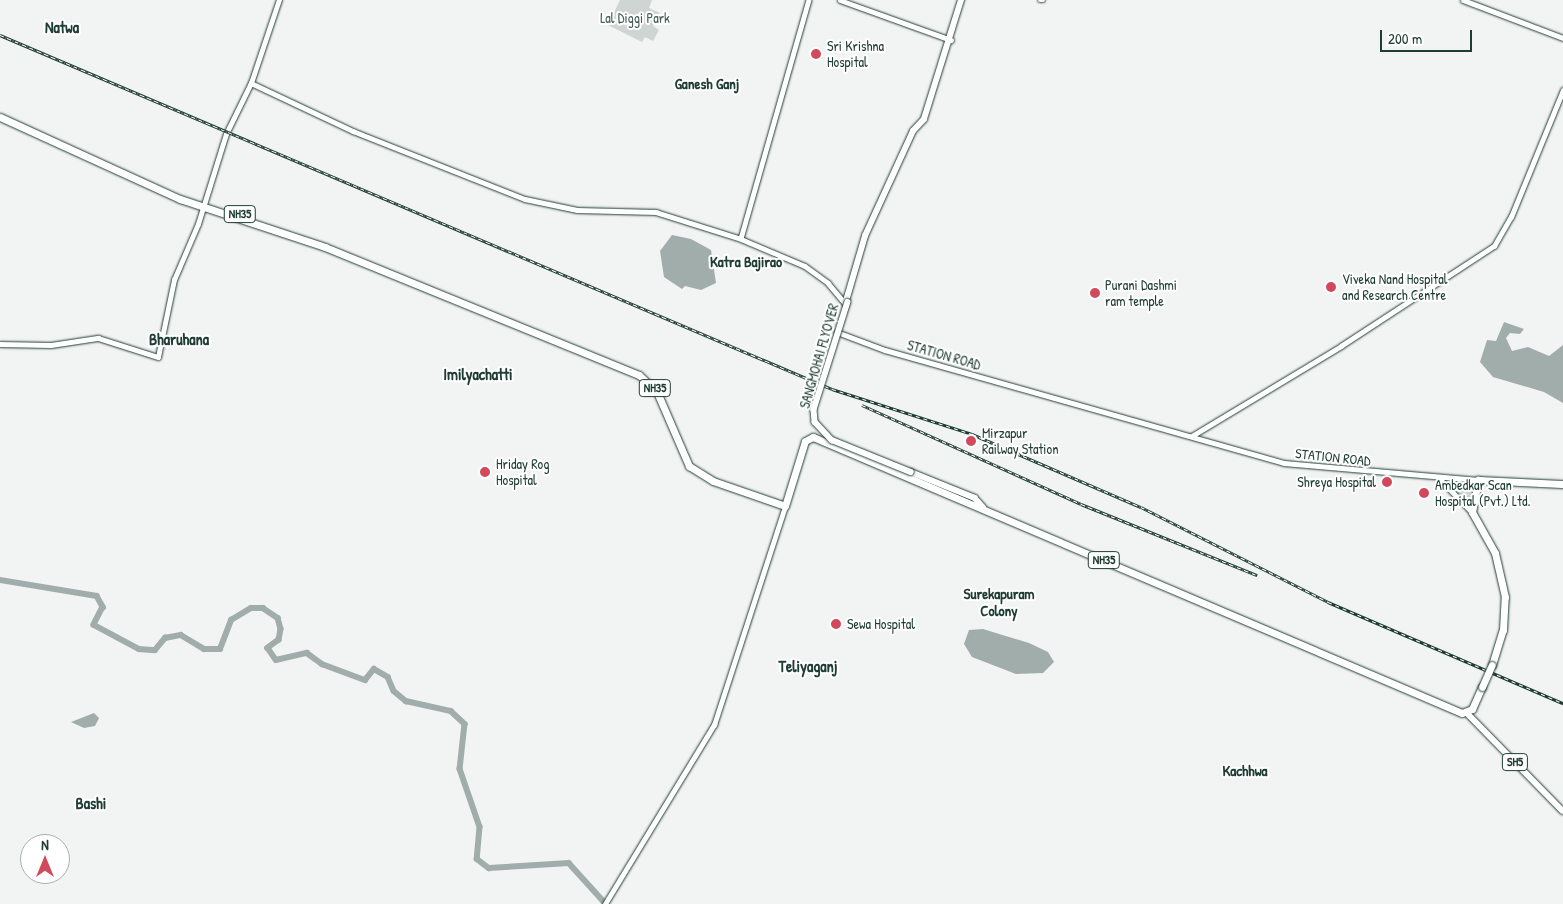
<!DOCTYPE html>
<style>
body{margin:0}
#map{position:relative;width:1563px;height:904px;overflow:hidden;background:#f2f3f3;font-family:"Patrick Hand",sans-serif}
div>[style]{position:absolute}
.green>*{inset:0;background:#ced5d3}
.water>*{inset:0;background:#a1adaa}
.river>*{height:5.5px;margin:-2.75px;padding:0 2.75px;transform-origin:2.75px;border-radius:2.75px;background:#a1adaa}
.roads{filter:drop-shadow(0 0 1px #1f3d34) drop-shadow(0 0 1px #1f3d34)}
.minor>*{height:4.5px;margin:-2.25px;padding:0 2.25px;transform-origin:2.25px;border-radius:2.25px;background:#fff}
.major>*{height:5.5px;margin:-2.75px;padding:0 2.75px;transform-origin:2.75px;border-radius:2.75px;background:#fff}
.highway>*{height:7px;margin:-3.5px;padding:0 3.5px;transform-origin:3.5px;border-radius:3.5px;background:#fff}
.rail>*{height:3px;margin-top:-1.5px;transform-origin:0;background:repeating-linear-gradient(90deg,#fff 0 4px,#1f3d34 0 8px);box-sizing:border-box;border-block:1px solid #1f3d34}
.bridges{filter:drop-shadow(0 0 1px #1f3d34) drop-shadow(0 0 1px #1f3d34)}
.major-bridge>*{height:5.5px;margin:-2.75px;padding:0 2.75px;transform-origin:2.75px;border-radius:2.75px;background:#fff}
.highway-bridge>*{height:7px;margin:-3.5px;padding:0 3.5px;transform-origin:3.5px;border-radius:3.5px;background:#fff}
.dots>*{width:14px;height:14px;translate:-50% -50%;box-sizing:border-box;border:2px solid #fff;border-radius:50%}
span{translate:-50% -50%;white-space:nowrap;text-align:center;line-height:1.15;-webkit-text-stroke:4px #fff;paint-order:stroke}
.shield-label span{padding:1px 4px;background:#fff;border:1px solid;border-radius:4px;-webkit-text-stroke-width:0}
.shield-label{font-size:12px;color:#1f3d34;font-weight:700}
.park-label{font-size:14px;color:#425b54}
.poi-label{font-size:14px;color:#1f3d34}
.left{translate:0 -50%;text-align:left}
.right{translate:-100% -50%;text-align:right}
.street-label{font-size:14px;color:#1f3d34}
.neighbourhood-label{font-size:15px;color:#1f3d34;font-weight:700}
.quarter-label{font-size:16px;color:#1f3d34;font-weight:700}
.north{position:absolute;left:20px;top:834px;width:50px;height:50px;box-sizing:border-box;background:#fff;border:1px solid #a5b1ae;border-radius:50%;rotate:0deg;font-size:14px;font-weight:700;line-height:20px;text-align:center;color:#1f3d34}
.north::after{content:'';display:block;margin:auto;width:18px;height:22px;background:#d1495b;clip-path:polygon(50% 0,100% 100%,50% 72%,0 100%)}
.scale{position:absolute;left:1380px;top:30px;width:92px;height:22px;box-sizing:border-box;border:2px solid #1f3d34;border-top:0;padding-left:6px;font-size:15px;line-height:18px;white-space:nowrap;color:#1f3d34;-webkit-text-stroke:4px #fff;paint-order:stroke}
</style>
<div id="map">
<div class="green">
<div style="clip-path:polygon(620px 0,652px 0,649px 8px,660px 13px,653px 26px,659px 30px,653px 41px,645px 37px,642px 42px,608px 25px)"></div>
<div style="clip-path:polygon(1448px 481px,1472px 482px,1469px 501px,1463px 501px,1447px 485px)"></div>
</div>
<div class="water">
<div style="clip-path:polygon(672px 235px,691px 239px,711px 250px,716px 283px,701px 290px,685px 286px,682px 289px,664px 277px,660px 251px)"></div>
<div style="clip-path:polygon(1504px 322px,1524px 329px,1520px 334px,1510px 333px,1506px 338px,1512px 351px,1528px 347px,1549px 356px,1563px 345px,1563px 403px,1544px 392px,1493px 377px,1480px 362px,1487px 340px,1496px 341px)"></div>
<div style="clip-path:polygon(983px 629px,1029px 643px,1048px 652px,1054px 662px,1043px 673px,1016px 674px,972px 657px,964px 644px,969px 630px)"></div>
<div style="clip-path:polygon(94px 713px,99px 718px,95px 726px,84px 728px,71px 722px)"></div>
</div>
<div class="river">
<div style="left:0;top:580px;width:98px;rotate:9.4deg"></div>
<div style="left:97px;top:596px;width:13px;rotate:61deg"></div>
<div style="left:103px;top:607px;width:20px;rotate:117deg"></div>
<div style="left:94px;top:625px;width:51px;rotate:28.1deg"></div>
<div style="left:139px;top:649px;width:16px;rotate:4deg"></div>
<div style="left:155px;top:650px;width:16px;rotate:-50deg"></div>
<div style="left:165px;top:638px;width:16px;rotate:-11deg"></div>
<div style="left:181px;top:635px;width:27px;rotate:31deg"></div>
<div style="left:204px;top:649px;width:16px"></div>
<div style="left:220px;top:649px;width:31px;rotate:-69deg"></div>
<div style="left:231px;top:620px;width:23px;rotate:-31deg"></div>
<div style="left:251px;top:608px;width:12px"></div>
<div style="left:263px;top:608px;width:18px;rotate:34deg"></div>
<div style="left:278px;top:618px;width:11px;rotate:75deg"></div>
<div style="left:281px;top:629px;width:11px;rotate:100deg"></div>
<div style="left:279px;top:640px;width:14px;rotate:144deg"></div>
<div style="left:268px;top:648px;width:14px;rotate:56deg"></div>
<div style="left:276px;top:660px;width:32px;rotate:-13deg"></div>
<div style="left:307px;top:653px;width:19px;rotate:36deg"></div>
<div style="left:322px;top:664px;width:46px;rotate:20.4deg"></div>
<div style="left:365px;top:680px;width:14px;rotate:-51deg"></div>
<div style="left:374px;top:669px;width:16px;rotate:30deg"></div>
<div style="left:388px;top:677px;width:15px;rotate:67deg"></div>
<div style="left:394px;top:691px;width:16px;rotate:40deg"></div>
<div style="left:406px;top:701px;width:46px;rotate:12.5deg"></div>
<div style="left:451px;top:711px;width:19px;rotate:43deg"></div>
<div style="left:465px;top:724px;width:45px;rotate:96.3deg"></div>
<div style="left:460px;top:769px;width:61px;rotate:71deg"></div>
<div style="left:480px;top:827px;width:32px;rotate:95deg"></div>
<div style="left:477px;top:859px;width:15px;rotate:37deg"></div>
<div style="left:489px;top:868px;width:80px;rotate:-3.6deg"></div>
<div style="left:569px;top:863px;width:55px;rotate:47.9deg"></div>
</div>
<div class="roads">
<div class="minor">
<div style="left:809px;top:0;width:248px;rotate:105.9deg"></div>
<div style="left:741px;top:239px;width:69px;rotate:22.9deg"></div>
<div style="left:805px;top:266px;width:29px;rotate:36deg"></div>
<div style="left:828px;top:283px;width:26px;rotate:50deg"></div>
<div style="left:840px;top:0;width:118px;rotate:19.8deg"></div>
<div style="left:1040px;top:0;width:3px"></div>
<div style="left:1463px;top:0;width:107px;rotate:20.8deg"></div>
<div style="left:251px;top:83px;width:113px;rotate:25.2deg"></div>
<div style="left:353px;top:131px;width:185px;rotate:21.6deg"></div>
<div style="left:525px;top:199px;width:53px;rotate:11.9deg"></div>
<div style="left:577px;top:210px;width:79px;rotate:1.5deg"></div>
<div style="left:656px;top:212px;width:89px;rotate:17.6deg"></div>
<div style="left:837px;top:332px;width:51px;rotate:20.6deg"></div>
<div style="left:885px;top:350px;width:415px;rotate:15.8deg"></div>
<div style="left:1284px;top:463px;width:195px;rotate:5deg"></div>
<div style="left:0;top:344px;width:51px;rotate:1.1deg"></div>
<div style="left:51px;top:345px;width:48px;rotate:-8.5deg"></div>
<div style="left:98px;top:338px;width:63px;rotate:17.6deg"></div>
<div style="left:158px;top:357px;width:79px;rotate:-78.3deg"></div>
<div style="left:174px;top:280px;width:61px;rotate:-66.8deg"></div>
<div style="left:198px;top:224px;width:94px;rotate:-72.7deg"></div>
<div style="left:226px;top:134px;width:57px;rotate:-63.9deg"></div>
<div style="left:251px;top:83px;width:88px;rotate:-71.4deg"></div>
<div style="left:1192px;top:436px;width:174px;rotate:-31.1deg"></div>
<div style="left:1341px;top:346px;width:183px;rotate:-33.2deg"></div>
<div style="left:1494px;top:246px;width:34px;rotate:-60deg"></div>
<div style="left:1511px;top:217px;width:137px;rotate:-67.7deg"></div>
<div style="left:1440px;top:479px;width:46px;rotate:45.9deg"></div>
<div style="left:605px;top:904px;width:210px;rotate:-58.7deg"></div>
<div style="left:714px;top:725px;width:230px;rotate:-72deg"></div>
</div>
<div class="major">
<div style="left:846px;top:301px;width:68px;rotate:-73.7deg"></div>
<div style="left:865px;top:236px;width:115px;rotate:-65.4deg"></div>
<div style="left:913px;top:131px;width:16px;rotate:-47deg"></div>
<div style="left:924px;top:119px;width:125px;rotate:-72.7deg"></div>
<div style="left:911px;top:472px;width:69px;rotate:22.1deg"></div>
<div style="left:975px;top:498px;width:12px;rotate:48deg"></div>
<div style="left:1467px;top:713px;width:137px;rotate:45.6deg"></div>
</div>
<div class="highway">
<div style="left:0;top:117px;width:198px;rotate:24.5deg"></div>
<div style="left:180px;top:199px;width:153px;rotate:18.3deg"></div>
<div style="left:325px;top:247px;width:339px;rotate:22.2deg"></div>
<div style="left:639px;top:375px;width:25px;rotate:43deg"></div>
<div style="left:657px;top:392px;width:81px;rotate:66.6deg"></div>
<div style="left:689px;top:466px;width:28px;rotate:32deg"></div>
<div style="left:713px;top:481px;width:76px;rotate:19.1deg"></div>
<div style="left:785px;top:506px;width:68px;rotate:-72.9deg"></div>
<div style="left:805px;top:441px;width:9px;rotate:-27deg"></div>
<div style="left:813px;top:437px;width:705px;rotate:23.04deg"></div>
<div style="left:1462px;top:713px;width:11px;rotate:-22deg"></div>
<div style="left:1472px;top:709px;width:24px;rotate:-66deg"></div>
<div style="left:1492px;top:665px;width:37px;rotate:-73deg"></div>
<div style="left:1503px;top:630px;width:33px;rotate:-87deg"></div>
<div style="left:1505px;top:597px;width:45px;rotate:-102.8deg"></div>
<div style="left:1495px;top:553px;width:47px;rotate:-119.3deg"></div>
<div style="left:1472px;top:512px;width:33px;rotate:-79deg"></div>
<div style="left:1478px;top:480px;width:85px;rotate:2.7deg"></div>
</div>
</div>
<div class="rail">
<div style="left:0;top:35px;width:904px;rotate:23.05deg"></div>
<div style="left:832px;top:389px;width:147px;rotate:17.8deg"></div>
<div style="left:972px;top:434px;width:184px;rotate:23.4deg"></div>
<div style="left:1141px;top:507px;width:210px;rotate:26.9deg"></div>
<div style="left:1328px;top:602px;width:256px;rotate:23.3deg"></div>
<div style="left:862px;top:405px;width:240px;rotate:24.3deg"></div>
<div style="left:1081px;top:504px;width:190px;rotate:22deg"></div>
</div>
<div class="bridges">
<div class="major-bridge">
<div style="left:848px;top:302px;width:113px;rotate:107.5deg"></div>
<div style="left:814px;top:410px;width:12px;rotate:85deg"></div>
<div style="left:815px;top:422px;width:25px;rotate:47deg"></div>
<div style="left:832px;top:440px;width:85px;rotate:22.1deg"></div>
</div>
<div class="highway-bridge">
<div style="left:1482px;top:687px;width:24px;rotate:-66deg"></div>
</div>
</div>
<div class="dots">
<div style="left:816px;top:54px;background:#d1495b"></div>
<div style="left:1331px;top:287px;background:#d1495b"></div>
<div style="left:1095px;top:293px;background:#d1495b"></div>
<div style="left:971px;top:441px;background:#d1495b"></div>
<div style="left:485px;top:472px;background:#d1495b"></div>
<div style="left:1387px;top:482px;background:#d1495b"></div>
<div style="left:1424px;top:493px;background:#d1495b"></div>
<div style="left:836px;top:624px;background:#d1495b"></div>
</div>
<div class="shield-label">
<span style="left:240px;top:214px">NH35</span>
<span style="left:655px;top:388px">NH35</span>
<span style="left:1104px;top:560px">NH35</span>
<span style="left:1515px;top:762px">SH5</span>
</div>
<div class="park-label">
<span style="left:635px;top:18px">Lal Diggi Park</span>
</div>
<div class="poi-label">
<span class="left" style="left:827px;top:54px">Sri Krishna<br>Hospital</span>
<span class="left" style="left:1342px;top:287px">Viveka Nand Hospital<br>and Research Centre</span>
<span class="left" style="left:1105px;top:293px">Purani Dashmi<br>ram temple</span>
<span class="left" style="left:982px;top:441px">Mirzapur<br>Railway Station</span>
<span class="left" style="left:496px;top:472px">Hriday Rog<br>Hospital</span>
<span class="right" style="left:1376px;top:482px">Shreya Hospital</span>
<span class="left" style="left:1435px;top:493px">Ambedkar Scan<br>Hospital (Pvt.) Ltd.</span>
<span class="left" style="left:847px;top:624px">Sewa Hospital</span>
</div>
<div class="street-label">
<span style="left:944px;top:355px;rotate:16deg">STATION ROAD</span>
<span style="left:819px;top:356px;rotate:-74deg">SANGMOHAI FLYOVER</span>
<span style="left:1333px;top:457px;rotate:6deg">STATION ROAD</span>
</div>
<div class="neighbourhood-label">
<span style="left:707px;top:84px">Ganesh Ganj</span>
<span style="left:746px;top:262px">Katra Bajirao</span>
<span style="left:999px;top:602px">Surekapuram<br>Colony</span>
<span style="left:1245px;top:771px">Kachhwa</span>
</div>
<div class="quarter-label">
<span style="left:62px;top:27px">Natwa</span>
<span style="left:179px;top:339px">Bharuhana</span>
<span style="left:478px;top:374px">Imilyachatti</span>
<span style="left:808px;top:666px">Teliyaganj</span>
<span style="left:91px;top:803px">Bashi</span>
</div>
<div class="north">N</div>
<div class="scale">200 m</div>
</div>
